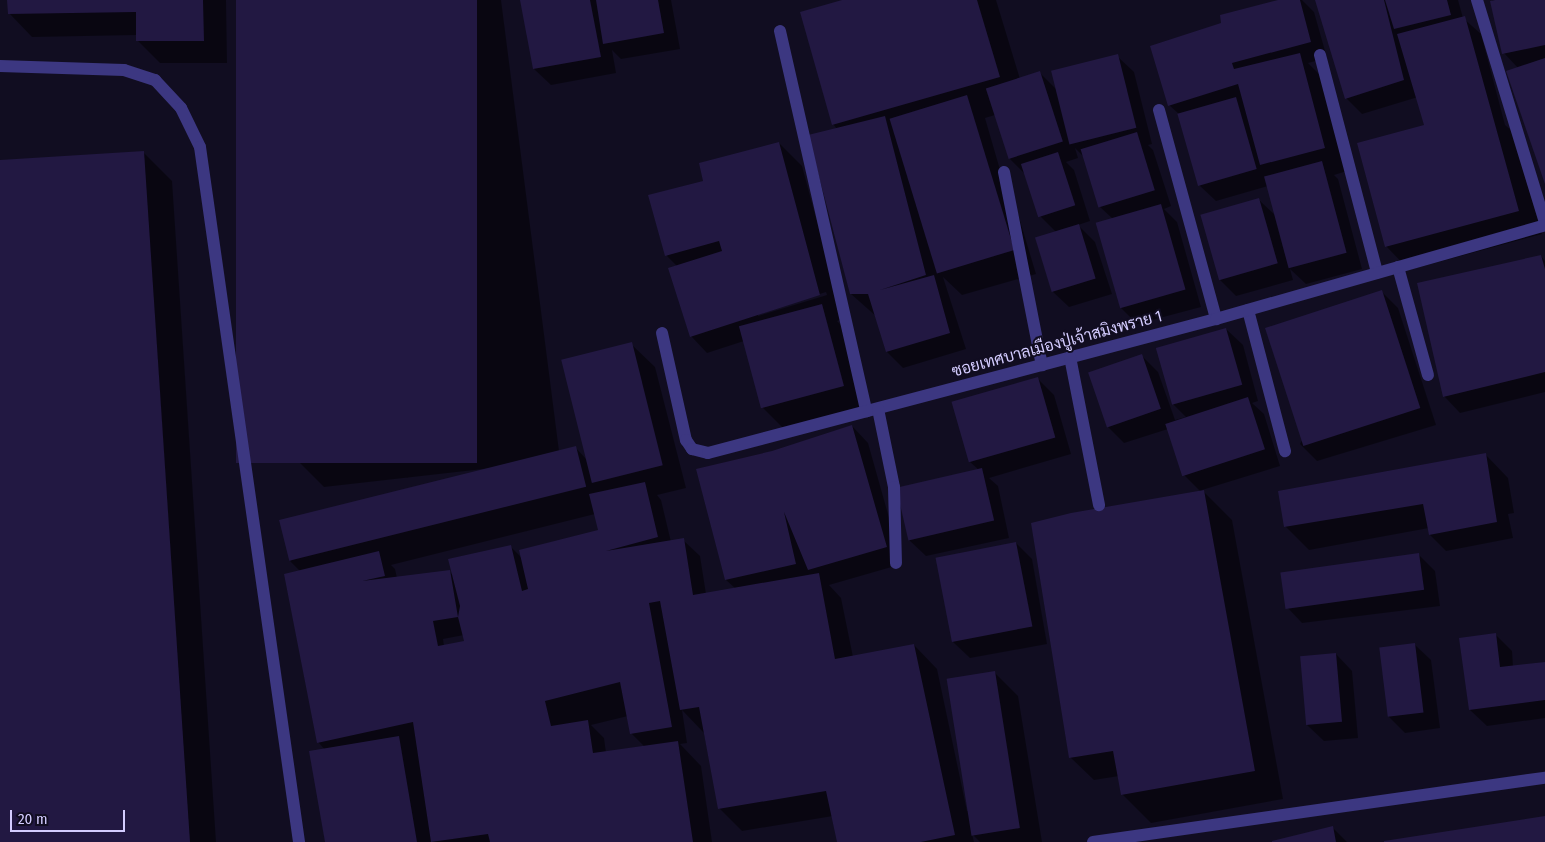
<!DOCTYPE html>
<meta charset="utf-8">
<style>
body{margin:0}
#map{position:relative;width:1545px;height:842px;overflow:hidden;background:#110d21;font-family:"Fira Sans Condensed",Sarabun,sans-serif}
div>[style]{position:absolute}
.shadow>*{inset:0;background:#0007}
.building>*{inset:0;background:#221842;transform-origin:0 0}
.minor>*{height:12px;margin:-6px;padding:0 6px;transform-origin:6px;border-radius:6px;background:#3c3781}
span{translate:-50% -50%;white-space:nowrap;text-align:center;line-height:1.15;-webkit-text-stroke:4px #110d21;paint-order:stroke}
.street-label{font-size:16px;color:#d4ccff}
.scale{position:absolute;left:10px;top:810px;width:115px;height:22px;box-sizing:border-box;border:2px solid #d4ccff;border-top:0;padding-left:6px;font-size:15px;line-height:18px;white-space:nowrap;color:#d4ccff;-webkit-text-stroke:4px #110d21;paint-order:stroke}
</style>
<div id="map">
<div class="shadow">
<div style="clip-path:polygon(9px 0,226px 0,227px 63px,160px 63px,137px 40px,137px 35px,32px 37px,9px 13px)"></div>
<div style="clip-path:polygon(evenodd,237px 0,501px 0,559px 451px,575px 447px,587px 460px,631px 344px,655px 367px,686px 488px,657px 495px,661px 500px,671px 542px,683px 540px,700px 556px,706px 594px,736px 589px,726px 580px,697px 470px,772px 452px,852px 426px,868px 443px,902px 564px,829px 585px,841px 598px,853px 657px,914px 645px,937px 669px,967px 811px,969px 811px,995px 673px,1018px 696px,1042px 842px,980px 842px,972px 834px,974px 842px,838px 842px,833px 816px,742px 831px,719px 808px,704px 733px,682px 710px,687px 743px,680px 744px,701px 766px,712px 842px,326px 842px,325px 750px,319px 743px,304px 674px,301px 572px,290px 561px,492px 468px,324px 487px,295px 458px,237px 0,595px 514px,599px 531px,522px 558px,510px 546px,453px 575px,449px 571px,397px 578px,395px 569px,391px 565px,595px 514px,237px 0,464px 635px,467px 642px,444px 646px,443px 639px,464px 635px,237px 0,628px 716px,631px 733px,645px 747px,606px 753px,604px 738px,591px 725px,628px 716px)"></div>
<div style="clip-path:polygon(521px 0,671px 0,680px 49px,621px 59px,612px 50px,616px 73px,551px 85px,534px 69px)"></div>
<div style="clip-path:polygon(847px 0,996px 0,1020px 79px,1040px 73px,1058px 91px,1117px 56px,1134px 72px,1152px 144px,1148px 145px,1153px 150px,1171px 206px,1164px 209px,1177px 222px,1201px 307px,1137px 324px,1120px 307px,1113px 219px,1100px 207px,1085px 158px,1075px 148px,1078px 158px,1066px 162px,1074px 170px,1090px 221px,1078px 225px,1095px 242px,1112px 294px,1069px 307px,1052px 291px,1036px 239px,1057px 233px,1039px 215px,1026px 175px,1009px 158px,995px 115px,985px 118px,1005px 187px,1012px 194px,1036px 274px,962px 295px,943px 277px,966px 349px,903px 368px,887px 352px,877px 317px,851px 294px,837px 129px,833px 124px)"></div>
<div style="clip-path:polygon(1283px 0,1302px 0,1314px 12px,1327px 58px,1308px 63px,1322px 77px,1347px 171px,1334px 175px,1338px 179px,1362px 269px,1306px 284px,1290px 269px,1293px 280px,1236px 296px,1220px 280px,1259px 200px,1276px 216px,1268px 186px,1216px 201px,1199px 185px,1179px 114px,1169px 105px,1223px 24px)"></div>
<div style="clip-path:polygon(1317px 0,1458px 0,1463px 18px,1481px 34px,1505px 125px,1512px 131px,1542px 234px,1409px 270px,1386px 246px,1426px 125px,1418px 97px,1362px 114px,1346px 98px)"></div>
<div style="clip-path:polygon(1492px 0,1545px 0,1545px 181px,1518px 68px,1504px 53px)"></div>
<div style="clip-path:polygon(evenodd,779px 143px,802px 166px,843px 319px,837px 321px,844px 328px,867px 409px,786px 431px,763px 408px,744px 341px,707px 353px,691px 336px,677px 266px,667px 256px,702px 182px,779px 143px,826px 292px,827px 295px,758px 316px,758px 314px,826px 292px)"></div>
<div style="clip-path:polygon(143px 152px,172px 181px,216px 842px,0 842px,0 161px)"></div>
<div style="clip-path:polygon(1541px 256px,1545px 261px,1545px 392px,1460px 413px,1444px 396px)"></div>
<div style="clip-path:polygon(1382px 292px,1398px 308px,1436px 425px,1317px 461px,1300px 444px)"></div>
<div style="clip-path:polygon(1226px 329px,1243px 345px,1258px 401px,1252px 403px,1264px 414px,1280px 466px,1202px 490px,1232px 520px,1283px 799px,1151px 823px,1122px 794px,1119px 776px,1094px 780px,1070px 757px,1200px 491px,1183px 474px,1168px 429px,1124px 443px,1108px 427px,1141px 355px,1158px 372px,1175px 420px,1186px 417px,1173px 404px)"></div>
<div style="clip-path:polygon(1038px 379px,1054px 395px,1071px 454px,989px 478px,998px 486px,1009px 538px,926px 556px,909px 540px,898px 488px,979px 470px,970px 462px)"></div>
<div style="clip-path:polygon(1485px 454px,1508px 478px,1514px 513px,1508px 514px,1513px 538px,1446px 551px,1430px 535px,1429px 528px,1309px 550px,1285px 526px)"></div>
<div style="clip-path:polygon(1016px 543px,1032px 559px,1047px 644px,970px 658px,953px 642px)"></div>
<div style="clip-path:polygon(1419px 555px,1435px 571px,1440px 606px,1302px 623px,1286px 606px)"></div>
<div style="clip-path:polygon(1495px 634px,1512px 651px,1513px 667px,1545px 663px,1545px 718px,1487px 726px,1470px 710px)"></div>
<div style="clip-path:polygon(1414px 644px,1431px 660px,1440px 728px,1405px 733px,1388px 716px)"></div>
<div style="clip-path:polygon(1336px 654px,1352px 671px,1358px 738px,1324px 741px,1307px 725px)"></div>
<div style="clip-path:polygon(1332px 827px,1347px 842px,1274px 842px)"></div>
</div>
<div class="building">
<div style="clip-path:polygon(7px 0,203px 0,204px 41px,136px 41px,136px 12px,8px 14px)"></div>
<div style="left:236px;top:0;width:241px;height:463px"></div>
<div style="clip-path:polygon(520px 0,590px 0,601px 57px,533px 69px)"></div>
<div style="clip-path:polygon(596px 0,658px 0,664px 33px,603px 44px)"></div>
<div style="clip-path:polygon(842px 0,977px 0,1000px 77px,832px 125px,800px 12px)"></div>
<div style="clip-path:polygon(1278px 0,1300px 0,1311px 42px,1232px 63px,1234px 69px,1300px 53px,1325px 148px,1260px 165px,1238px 84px,1168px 106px,1150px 46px,1221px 23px,1220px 15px)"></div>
<div style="clip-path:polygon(1315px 0,1384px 0,1404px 80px,1345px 99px)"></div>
<div style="clip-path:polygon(1385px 0,1447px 0,1451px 15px,1394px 29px)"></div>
<div style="clip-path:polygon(1495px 0,1545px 0,1545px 45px,1502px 54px,1490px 1px)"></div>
<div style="clip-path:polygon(1465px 16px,1519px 211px,1385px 247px,1357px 143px,1424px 125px,1397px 34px)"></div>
<div style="left:1118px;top:54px;width:76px;height:69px;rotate:76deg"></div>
<div style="clip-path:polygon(1545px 58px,1545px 184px,1506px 71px)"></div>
<div style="left:1040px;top:71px;width:74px;height:57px;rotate:72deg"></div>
<div style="left:967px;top:95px;width:162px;height:81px;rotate:73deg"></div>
<div style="left:1236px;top:97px;width:75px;height:61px;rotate:74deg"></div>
<div style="clip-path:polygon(885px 116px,926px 275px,880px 290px,934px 275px,950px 333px,886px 352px,868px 294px,850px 294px,808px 135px)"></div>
<div style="left:1137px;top:132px;width:61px;height:59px;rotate:73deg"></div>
<div style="clip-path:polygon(779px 142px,820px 295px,690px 337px,668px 268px,722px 251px,719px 241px,665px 256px,648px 195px,703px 181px,699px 163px)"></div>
<div style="clip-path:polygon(144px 151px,190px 842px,0 842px,0 160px)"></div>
<div style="left:1058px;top:152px;width:56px;height:39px;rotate:72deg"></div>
<div style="left:1322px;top:161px;width:95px;height:60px;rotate:75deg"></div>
<div style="left:1259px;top:198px;width:68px;height:61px;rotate:74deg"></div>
<div style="left:1161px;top:204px;width:89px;height:68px;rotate:74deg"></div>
<div style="left:1079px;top:224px;width:57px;height:46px;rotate:73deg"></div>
<div style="clip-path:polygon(1541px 255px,1545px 269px,1545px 372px,1443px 397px,1417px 283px)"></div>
<div style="left:1382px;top:290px;width:124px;height:123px;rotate:72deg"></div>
<div style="left:822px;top:304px;width:85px;height:86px;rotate:75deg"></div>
<div style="left:1226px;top:328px;width:59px;height:73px;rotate:74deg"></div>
<div style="left:632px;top:342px;width:127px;height:73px;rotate:76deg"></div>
<div style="left:1142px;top:354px;width:58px;height:57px;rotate:71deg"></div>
<div style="left:1038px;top:377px;width:63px;height:90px;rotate:74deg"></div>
<div style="left:1248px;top:397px;width:55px;height:87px;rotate:72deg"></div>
<div style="clip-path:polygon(852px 425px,887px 547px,808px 570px,784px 512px,796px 564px,725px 580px,696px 469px,772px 451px)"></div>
<div style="left:576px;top:446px;width:42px;height:306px;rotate:76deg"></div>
<div style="clip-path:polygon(1486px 453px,1497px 522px,1429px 535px,1423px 504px,1284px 527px,1278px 491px)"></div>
<div style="left:982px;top:468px;width:54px;height:88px;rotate:77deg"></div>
<div style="clip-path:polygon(645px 482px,658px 537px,606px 551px,684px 538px,693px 595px,819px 573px,835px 659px,914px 644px,955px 835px,921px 842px,837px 842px,826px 791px,718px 809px,699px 707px,680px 710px,660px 601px,649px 603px,672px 727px,630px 734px,620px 682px,545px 701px,551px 726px,588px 720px,593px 753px,678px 741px,693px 842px,490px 842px,488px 834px,431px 842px,413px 722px,317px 743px,284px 574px,379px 551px,385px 576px,362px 581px,450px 570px,458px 617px,433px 621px,438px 646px,464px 641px,458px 617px,460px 606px,448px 559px,511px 545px,522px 591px,528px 589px,519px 550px,598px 530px,589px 494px)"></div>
<div style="clip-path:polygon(1204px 490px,1255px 771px,1121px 795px,1113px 751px,1069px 758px,1031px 523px,1071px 513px)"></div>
<div style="left:1016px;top:542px;width:86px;height:82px;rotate:79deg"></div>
<div style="left:1419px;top:553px;width:37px;height:140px;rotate:82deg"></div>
<div style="clip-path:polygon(1496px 633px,1500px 667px,1545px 662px,1545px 700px,1469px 710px,1459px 638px)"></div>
<div style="left:1415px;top:643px;width:70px;height:36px;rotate:83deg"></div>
<div style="left:1336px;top:653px;width:69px;height:36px;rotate:85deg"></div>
<div style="left:995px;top:671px;width:159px;height:49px;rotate:81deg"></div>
<div style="clip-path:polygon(399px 736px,417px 842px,325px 842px,309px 751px)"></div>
<div style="clip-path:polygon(1545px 816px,1545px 842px,1384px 842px,1384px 841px)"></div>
<div style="clip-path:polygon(1333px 826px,1336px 842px,1272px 842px,1272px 841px)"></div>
</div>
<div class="minor">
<div style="left:1477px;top:0;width:233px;rotate:73deg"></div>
<div style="left:780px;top:31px;width:390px;rotate:77.2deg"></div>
<div style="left:1320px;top:55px;width:225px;rotate:75.3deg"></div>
<div style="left:0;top:66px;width:124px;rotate:1.8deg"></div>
<div style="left:124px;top:70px;width:33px;rotate:18deg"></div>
<div style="left:155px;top:80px;width:38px;rotate:47deg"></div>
<div style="left:181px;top:108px;width:43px;rotate:64deg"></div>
<div style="left:200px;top:147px;width:702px;rotate:81.89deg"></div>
<div style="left:1159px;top:110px;width:217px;rotate:74.7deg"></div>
<div style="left:1004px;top:172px;width:197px;rotate:78.9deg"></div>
<div style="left:1398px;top:267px;width:112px;rotate:74.5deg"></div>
<div style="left:1248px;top:310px;width:146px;rotate:75.3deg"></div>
<div style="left:662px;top:333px;width:110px;rotate:77.4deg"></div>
<div style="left:686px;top:440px;width:11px;rotate:56deg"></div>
<div style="left:692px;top:449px;width:16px;rotate:14deg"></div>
<div style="left:708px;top:453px;width:525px;rotate:-14.78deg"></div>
<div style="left:1216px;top:319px;width:342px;rotate:-15.9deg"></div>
<div style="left:1070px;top:357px;width:151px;rotate:78.9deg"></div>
<div style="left:878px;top:409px;width:80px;rotate:78.4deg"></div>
<div style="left:894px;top:487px;width:76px;rotate:88.5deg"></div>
<div style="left:1093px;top:842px;width:457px;rotate:-8.1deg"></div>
</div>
<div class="street-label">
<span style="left:1057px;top:344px;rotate:-15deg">ซอยเทศบาลเมืองปู่เจ้าสมิงพราย 1</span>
</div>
<div class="scale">20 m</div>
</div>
